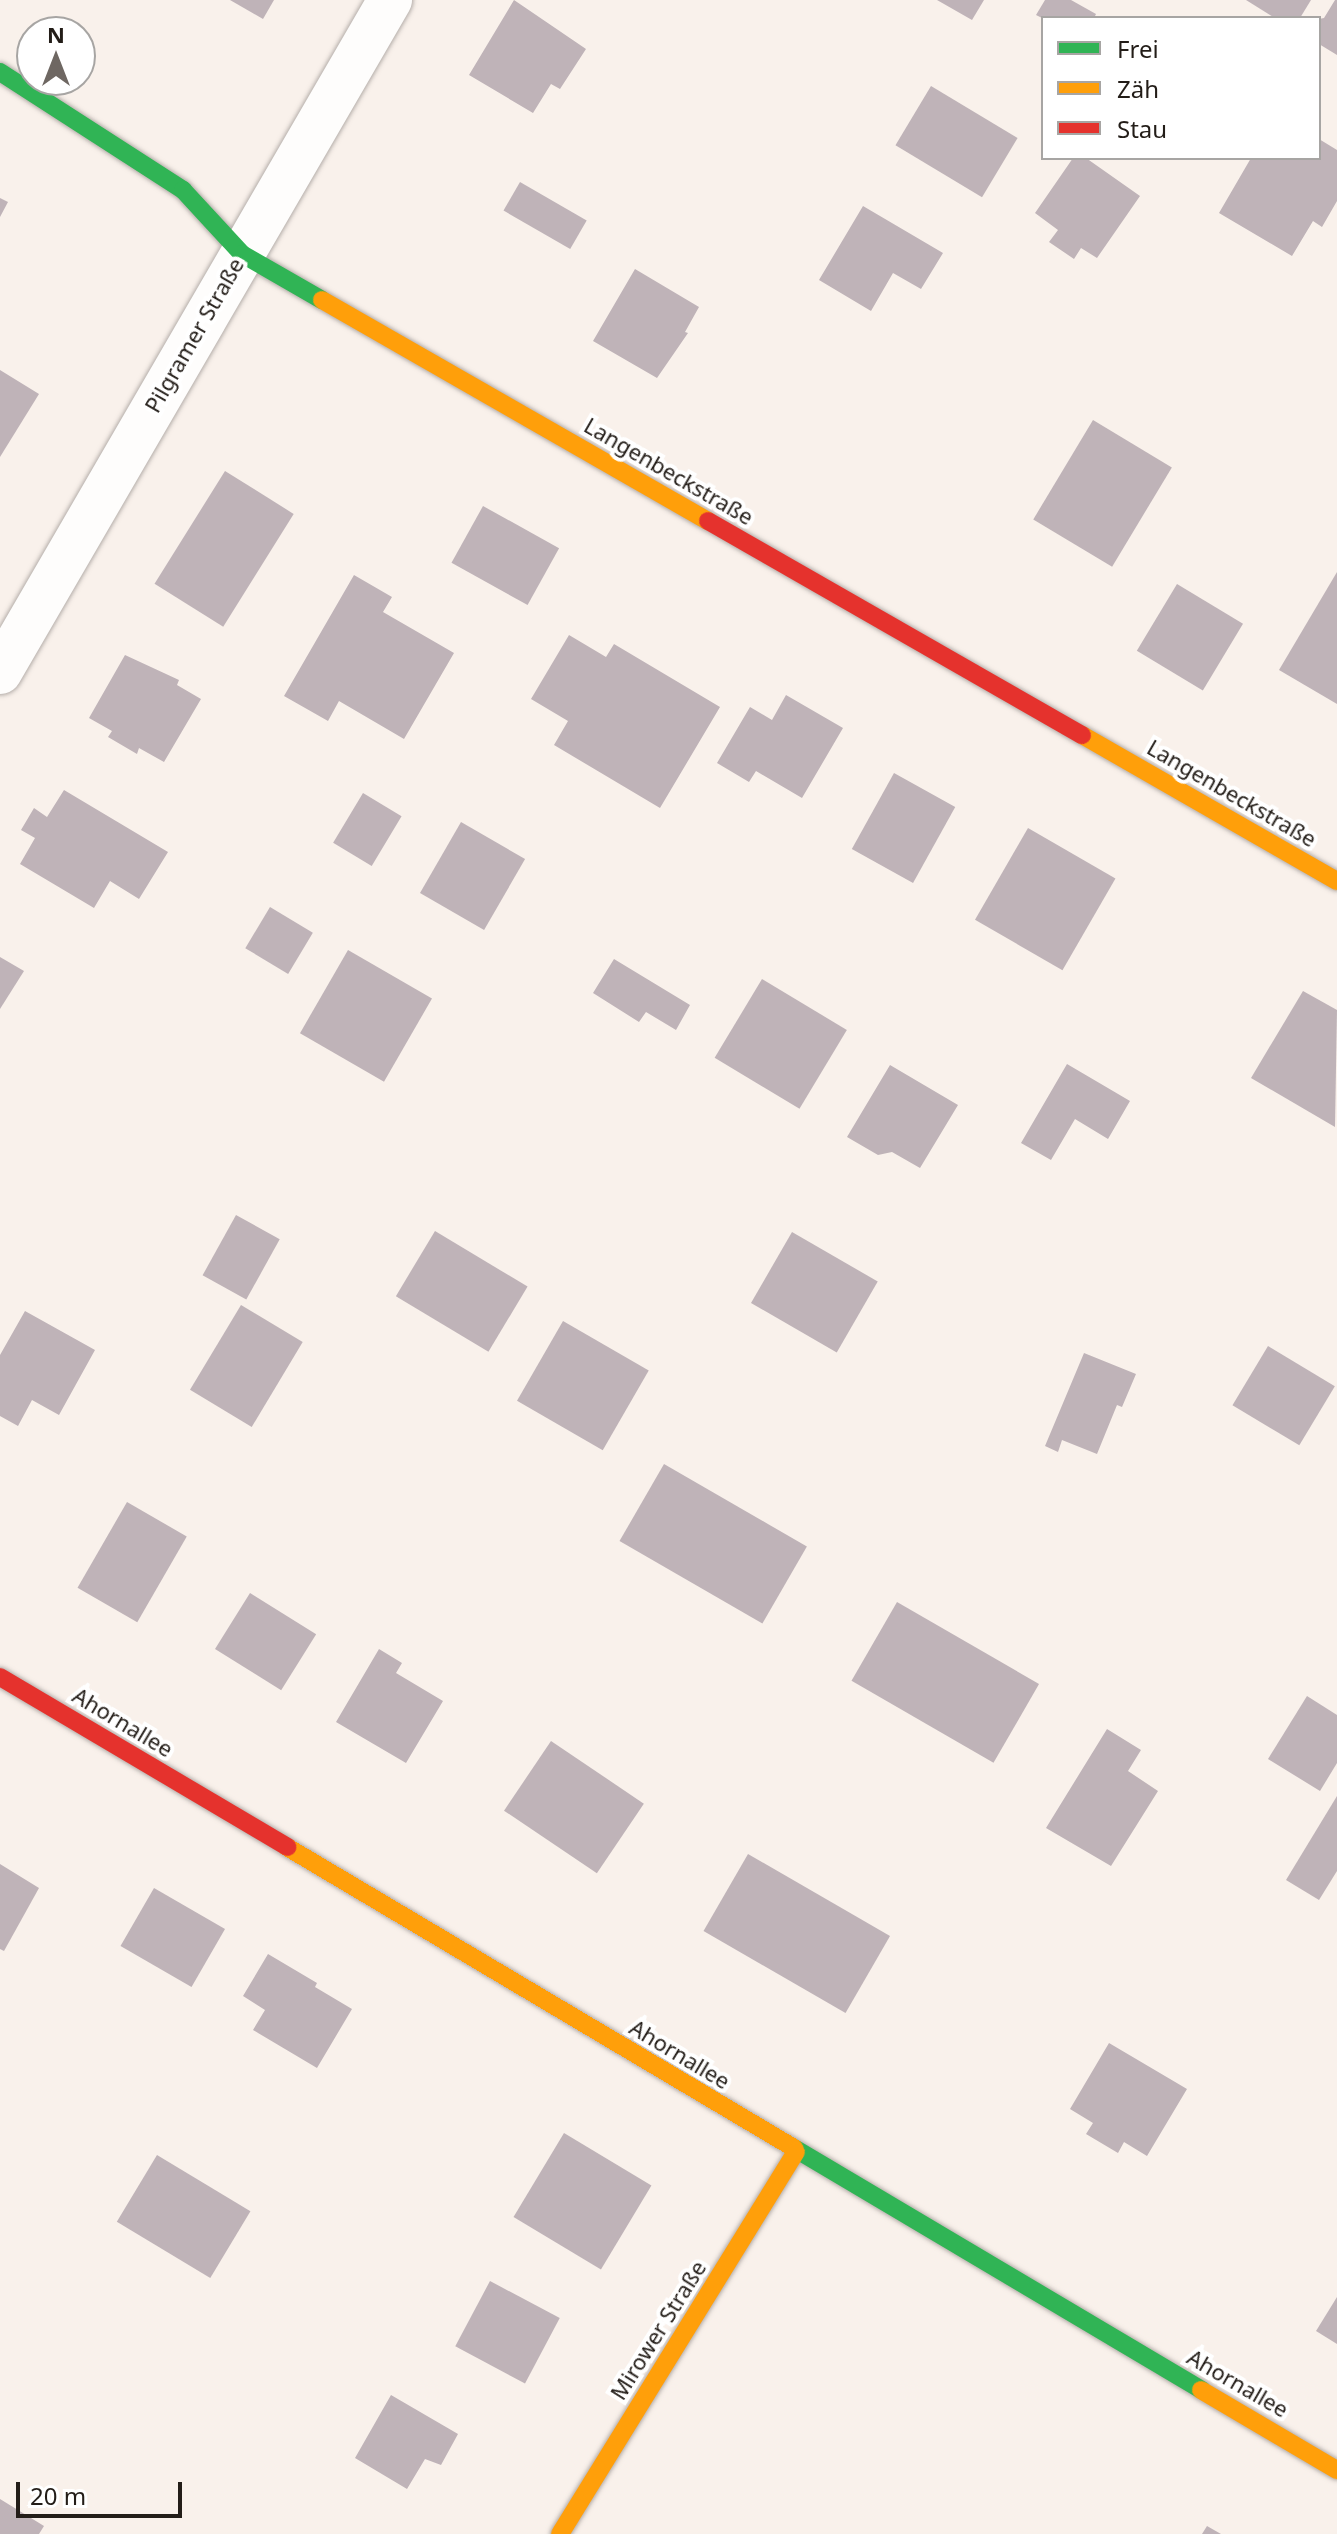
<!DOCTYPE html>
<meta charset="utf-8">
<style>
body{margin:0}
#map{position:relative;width:1337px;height:2534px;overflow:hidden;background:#f9f1eb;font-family:"Noto Sans",sans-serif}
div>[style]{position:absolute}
.building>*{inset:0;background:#bfb3b8;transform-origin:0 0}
.roads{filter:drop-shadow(0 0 2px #b5aeaa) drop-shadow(0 0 2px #b5aeaa)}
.street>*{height:44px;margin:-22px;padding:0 22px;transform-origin:22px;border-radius:22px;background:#fefdfc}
.fast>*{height:18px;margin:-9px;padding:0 9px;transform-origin:9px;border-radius:9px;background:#30b455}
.slow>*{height:18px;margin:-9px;padding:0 9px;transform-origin:9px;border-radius:9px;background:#ff9f0a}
.jam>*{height:18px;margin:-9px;padding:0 9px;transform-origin:9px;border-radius:9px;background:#e5322d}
span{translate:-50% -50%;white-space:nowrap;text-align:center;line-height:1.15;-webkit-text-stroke:8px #fff;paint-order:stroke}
.street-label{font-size:22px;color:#231d18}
.legend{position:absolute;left:1041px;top:16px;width:280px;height:144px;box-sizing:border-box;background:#fff;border:2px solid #a7a5a3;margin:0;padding:10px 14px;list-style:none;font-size:24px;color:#231d18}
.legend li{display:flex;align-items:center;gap:16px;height:40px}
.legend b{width:40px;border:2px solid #a7a5a3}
.north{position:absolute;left:16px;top:16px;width:80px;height:80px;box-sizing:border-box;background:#fff;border:2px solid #a7a5a3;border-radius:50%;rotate:0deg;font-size:22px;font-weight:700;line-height:32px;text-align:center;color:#231d18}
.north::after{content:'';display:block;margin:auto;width:28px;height:36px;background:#6e6762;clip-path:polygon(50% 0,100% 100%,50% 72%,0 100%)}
.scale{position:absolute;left:16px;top:2482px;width:166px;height:36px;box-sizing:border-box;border:4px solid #231d18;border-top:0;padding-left:10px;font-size:24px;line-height:28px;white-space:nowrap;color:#231d18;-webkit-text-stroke:6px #fff;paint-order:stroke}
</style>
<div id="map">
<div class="building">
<div style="clip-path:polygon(230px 0,274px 0,263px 19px)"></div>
<div style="clip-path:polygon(514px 0,586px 49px,560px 89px,551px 84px,533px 113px,469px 75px)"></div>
<div style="clip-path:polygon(937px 0,984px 0,972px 20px)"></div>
<div style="clip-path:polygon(1045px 0,1071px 0,1096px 14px,1094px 18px,1042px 18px,1036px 15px)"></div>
<div style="clip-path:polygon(1246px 0,1311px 0,1300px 18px,1275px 18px)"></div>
<div style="clip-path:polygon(1335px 0,1337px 0,1337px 55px,1319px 44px,1319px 19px,1324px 18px)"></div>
<div style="left:931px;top:86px;width:101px;height:69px;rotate:31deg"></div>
<div style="clip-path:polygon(1319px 139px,1337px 150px,1337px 201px,1322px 227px,1313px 221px,1292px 256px,1219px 213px,1251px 158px,1319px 158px)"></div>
<div style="clip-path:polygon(1073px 158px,1086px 158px,1140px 196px,1097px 258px,1081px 248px,1074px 259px,1049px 242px,1058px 230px,1035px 213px)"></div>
<div style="left:520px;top:182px;width:77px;height:33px;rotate:30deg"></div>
<div style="clip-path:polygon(0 198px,8px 202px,0 217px)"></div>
<div style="clip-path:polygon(863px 206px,943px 253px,921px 289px,893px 273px,871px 311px,819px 280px)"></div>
<div style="clip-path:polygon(635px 269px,699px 307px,685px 332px,688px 333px,657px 378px,593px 341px)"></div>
<div style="clip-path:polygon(0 370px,39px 394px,0 457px)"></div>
<div style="left:1093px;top:420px;width:92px;height:116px;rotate:31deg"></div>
<div style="left:225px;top:471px;width:81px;height:133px;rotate:32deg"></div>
<div style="left:483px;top:506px;width:87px;height:65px;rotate:29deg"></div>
<div style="clip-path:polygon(1337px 572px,1337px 704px,1279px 670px)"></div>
<div style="clip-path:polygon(354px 575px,392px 597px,383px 612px,454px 653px,404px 739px,339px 701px,328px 721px,284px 696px)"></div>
<div style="left:1177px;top:584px;width:77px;height:78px;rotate:31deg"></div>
<div style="clip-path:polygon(569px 635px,606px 657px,614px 644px,720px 707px,660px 808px,554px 745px,568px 721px,531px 699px)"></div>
<div style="clip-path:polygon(125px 655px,179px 680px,177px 685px,201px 699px,164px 762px,139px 748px,137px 754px,108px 737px,112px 731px,89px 718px)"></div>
<div style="clip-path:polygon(786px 695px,843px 728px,802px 798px,756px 771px,749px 782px,717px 763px,750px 707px,772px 720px)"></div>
<div style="left:894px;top:773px;width:70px;height:87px;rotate:29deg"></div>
<div style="clip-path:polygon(64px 790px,168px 852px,139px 899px,110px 881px,94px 908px,20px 864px,35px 838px,21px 830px,34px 808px,47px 817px)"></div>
<div style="left:363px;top:793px;width:45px;height:58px;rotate:31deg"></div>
<div style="left:461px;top:822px;width:74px;height:82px;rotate:30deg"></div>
<div style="left:1028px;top:828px;width:101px;height:106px;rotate:30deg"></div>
<div style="left:270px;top:907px;width:50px;height:48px;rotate:31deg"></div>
<div style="left:348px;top:950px;width:97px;height:96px;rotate:30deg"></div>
<div style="clip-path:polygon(0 957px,24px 971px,0 1009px)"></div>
<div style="clip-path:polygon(614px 959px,690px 1005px,676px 1030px,646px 1012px,639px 1022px,593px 993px)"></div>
<div style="left:762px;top:979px;width:99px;height:92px;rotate:31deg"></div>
<div style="clip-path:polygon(1303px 991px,1337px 1010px,1335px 1127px,1251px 1078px)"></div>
<div style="clip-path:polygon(1067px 1064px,1130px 1101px,1108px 1139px,1075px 1119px,1051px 1160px,1021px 1143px)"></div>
<div style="clip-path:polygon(890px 1065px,958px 1105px,920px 1168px,892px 1152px,878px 1155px,847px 1137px)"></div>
<div style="left:236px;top:1215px;width:50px;height:69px;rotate:29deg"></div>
<div style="left:435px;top:1231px;width:108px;height:76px;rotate:31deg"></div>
<div style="left:792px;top:1232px;width:99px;height:82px;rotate:30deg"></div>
<div style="left:241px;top:1305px;width:72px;height:99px;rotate:31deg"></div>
<div style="clip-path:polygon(25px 1311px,95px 1350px,59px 1415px,32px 1400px,18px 1426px,0 1416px,0 1355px)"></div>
<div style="left:563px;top:1321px;width:99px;height:92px;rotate:30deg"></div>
<div style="left:1268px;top:1346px;width:78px;height:69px;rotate:31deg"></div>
<div style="clip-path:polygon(1084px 1353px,1136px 1374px,1122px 1407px,1117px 1405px,1097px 1454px,1062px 1440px,1058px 1452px,1045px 1446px)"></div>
<div style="left:664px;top:1464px;width:165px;height:89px;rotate:30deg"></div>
<div style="left:127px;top:1502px;width:69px;height:99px;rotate:30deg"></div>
<div style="left:250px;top:1593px;width:78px;height:66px;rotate:32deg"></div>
<div style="left:897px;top:1602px;width:164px;height:91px;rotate:30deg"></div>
<div style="clip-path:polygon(379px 1649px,402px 1663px,396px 1673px,443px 1701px,406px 1763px,336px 1722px)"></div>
<div style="clip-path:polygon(1307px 1696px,1337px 1715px,1337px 1763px,1320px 1791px,1268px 1759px)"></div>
<div style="clip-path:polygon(1107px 1729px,1141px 1750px,1128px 1771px,1158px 1791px,1111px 1866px,1046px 1828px)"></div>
<div style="left:551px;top:1741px;width:112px;height:84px;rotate:34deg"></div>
<div style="clip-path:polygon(1337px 1796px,1337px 1871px,1319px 1900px,1286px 1880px)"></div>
<div style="left:748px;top:1854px;width:164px;height:89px;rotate:30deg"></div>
<div style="clip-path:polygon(0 1864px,39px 1888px,4px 1951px,0 1949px)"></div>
<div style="left:154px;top:1888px;width:82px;height:67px;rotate:30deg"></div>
<div style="clip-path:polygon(268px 1954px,317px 1983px,315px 1987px,352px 2009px,317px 2068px,253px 2030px,265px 2010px,243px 1996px)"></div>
<div style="clip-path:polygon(1109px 2043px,1187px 2089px,1147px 2156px,1124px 2142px,1118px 2153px,1086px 2134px,1093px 2123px,1070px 2109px)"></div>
<div style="left:564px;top:2133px;width:102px;height:98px;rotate:31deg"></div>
<div style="left:157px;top:2155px;width:109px;height:78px;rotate:31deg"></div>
<div style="left:490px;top:2281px;width:79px;height:74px;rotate:28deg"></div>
<div style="clip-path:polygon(1337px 2297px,1337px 2344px,1316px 2331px)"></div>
<div style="clip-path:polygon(391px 2395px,458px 2434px,441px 2465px,425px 2459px,407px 2489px,355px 2458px)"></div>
<div style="clip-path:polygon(0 2499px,44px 2526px,39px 2534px,0 2534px)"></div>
<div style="clip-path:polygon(1207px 2526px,1221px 2534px,1202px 2534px)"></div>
</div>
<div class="roads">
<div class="street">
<div style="left:0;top:672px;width:777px;rotate:-59.87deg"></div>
</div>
<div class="fast">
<div style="left:0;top:72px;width:218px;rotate:32.8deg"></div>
<div style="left:183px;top:190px;width:87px;rotate:47.3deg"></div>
<div style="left:242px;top:254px;width:92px;rotate:29.9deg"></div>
<div style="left:794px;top:2148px;width:474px;rotate:30.7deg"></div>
</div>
<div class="slow">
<div style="left:322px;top:300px;width:445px;rotate:29.8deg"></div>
<div style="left:1082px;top:735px;width:294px;rotate:29.8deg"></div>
<div style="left:287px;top:1847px;width:590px;rotate:30.7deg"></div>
<div style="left:1201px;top:2390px;width:158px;rotate:30.5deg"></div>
<div style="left:560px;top:2534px;width:449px;rotate:-58.3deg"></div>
</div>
<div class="jam">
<div style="left:708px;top:521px;width:431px;rotate:29.8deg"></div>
<div style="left:0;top:1677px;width:334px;rotate:30.6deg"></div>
</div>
</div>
<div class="street-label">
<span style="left:194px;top:335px;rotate:-60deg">Pilgramer Straße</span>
<span style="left:669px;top:471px;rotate:30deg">Langenbeckstraße</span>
<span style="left:1232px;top:793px;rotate:30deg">Langenbeckstraße</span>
<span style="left:123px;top:1722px;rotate:31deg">Ahornallee</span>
<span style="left:680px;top:2054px;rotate:31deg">Ahornallee</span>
<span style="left:658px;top:2330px;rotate:-58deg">Mirower Straße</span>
<span style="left:1238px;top:2383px;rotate:30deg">Ahornallee</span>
</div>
<ul class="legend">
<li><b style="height:10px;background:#30b455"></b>Frei</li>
<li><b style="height:10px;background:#ff9f0a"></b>Zäh</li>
<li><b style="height:10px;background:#e5322d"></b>Stau</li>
</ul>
<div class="north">N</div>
<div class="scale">20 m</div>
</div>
